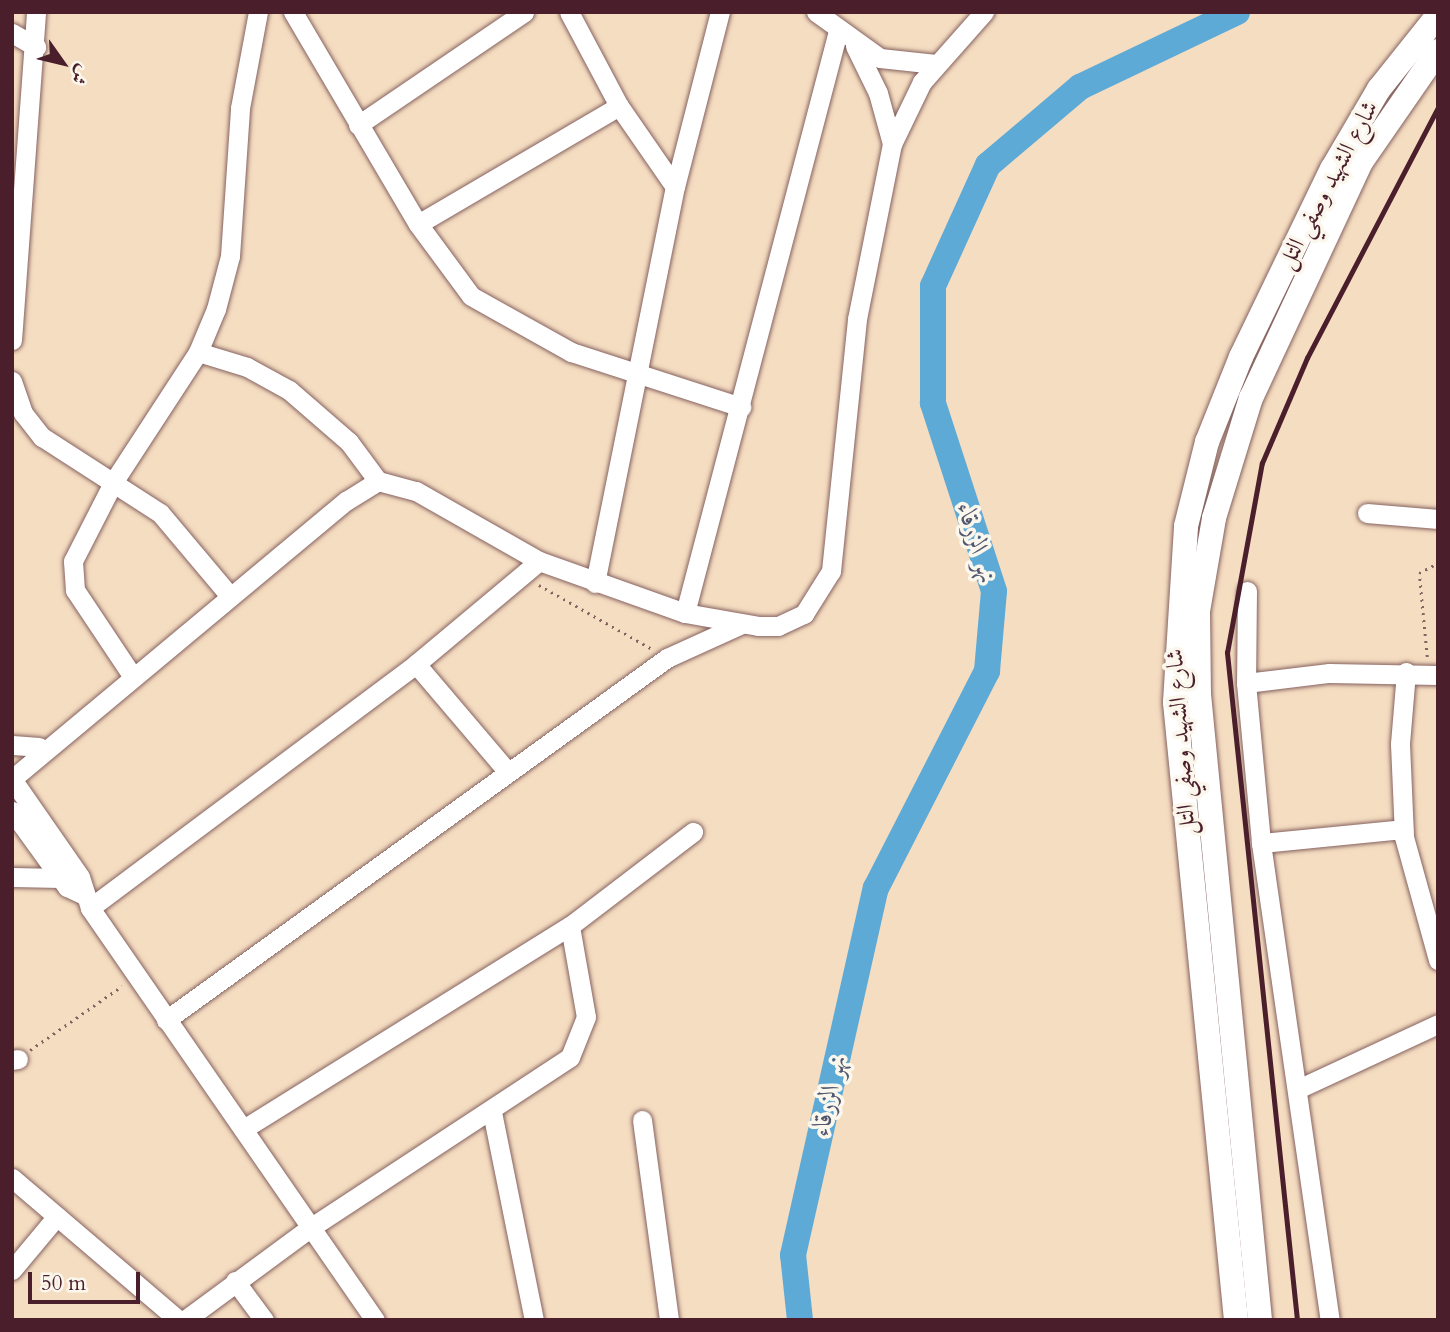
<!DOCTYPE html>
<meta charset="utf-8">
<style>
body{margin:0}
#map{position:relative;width:1450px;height:1332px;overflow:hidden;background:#f5ddc1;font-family:Cardo,Amiri,serif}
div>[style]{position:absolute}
.river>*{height:26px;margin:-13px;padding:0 13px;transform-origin:13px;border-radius:13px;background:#5eaad7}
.path>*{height:2.5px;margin-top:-1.25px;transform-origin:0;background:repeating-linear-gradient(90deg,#866260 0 2px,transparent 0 7px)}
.roads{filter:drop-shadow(0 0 2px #866260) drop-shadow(0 0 2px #866260)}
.minor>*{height:19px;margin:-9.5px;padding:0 9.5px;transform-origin:9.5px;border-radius:9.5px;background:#fff}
.major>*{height:24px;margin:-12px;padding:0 12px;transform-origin:12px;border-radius:12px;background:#fff}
.rail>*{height:4.5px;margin:-2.25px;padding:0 2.25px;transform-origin:2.25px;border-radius:2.25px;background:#4a1f2b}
span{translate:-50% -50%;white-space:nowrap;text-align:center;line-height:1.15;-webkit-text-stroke:7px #fbf7ec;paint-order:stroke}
.street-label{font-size:24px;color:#4a1f2b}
.water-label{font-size:26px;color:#525770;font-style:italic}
.frame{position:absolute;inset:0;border:14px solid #4a1f2b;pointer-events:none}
.north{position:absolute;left:28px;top:28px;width:70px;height:70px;-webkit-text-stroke:5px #fbf7ec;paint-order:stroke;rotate:124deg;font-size:19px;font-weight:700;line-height:28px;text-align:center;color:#4a1f2b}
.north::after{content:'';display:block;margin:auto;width:24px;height:32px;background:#4a1f2b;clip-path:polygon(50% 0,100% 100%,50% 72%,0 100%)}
.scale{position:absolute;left:28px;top:1272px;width:112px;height:32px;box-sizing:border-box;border:4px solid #4a1f2b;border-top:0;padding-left:9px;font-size:21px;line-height:24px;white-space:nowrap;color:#4a1f2b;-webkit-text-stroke:5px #fbf7ec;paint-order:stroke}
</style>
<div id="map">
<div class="river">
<div style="left:800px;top:1320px;width:65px;rotate:-96.1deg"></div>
<div style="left:793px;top:1255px;width:376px;rotate:-77.3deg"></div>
<div style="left:876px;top:888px;width:244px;rotate:-62.9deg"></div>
<div style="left:987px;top:671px;width:80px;rotate:-85deg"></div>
<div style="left:994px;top:591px;width:198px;rotate:-108deg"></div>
<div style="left:933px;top:403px;width:117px;rotate:-90deg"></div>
<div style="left:933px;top:286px;width:133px;rotate:-65.6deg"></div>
<div style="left:988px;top:165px;width:121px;rotate:-40.3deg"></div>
<div style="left:1080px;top:87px;width:174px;rotate:-25.5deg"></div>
</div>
<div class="path">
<div style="left:539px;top:585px;width:130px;rotate:29.5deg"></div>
<div style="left:1427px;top:657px;width:84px;rotate:-95.4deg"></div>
<div style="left:1419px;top:573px;width:21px;rotate:-28deg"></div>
<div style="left:30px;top:1050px;width:112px;rotate:-34.8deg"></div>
</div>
<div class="roads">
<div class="minor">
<div style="left:293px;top:12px;width:246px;rotate:59.5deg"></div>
<div style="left:418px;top:224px;width:89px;rotate:53.6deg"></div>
<div style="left:471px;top:296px;width:115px;rotate:29.2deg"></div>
<div style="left:571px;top:352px;width:179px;rotate:17.9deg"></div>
<div style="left:569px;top:12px;width:106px;rotate:62deg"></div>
<div style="left:619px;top:106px;width:98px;rotate:55.3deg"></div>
<div style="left:816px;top:12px;width:79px;rotate:35.7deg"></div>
<div style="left:880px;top:58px;width:56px;rotate:6.1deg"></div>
<div style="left:12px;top:33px;width:28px;rotate:30deg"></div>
<div style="left:855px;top:46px;width:52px;rotate:63.9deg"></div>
<div style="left:878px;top:93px;width:53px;rotate:74.6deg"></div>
<div style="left:358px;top:125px;width:201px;rotate:-34.2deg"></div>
<div style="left:418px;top:224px;width:233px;rotate:-30.4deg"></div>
<div style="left:12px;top:340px;width:329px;rotate:-85.8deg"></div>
<div style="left:198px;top:352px;width:51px;rotate:17deg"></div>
<div style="left:247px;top:367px;width:48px;rotate:28.7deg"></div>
<div style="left:289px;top:390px;width:79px;rotate:40.9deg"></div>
<div style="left:349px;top:442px;width:49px;rotate:53.4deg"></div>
<div style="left:12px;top:381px;width:34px;rotate:71deg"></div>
<div style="left:23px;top:413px;width:31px;rotate:52deg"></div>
<div style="left:42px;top:437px;width:140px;rotate:32.8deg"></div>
<div style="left:160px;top:513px;width:109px;rotate:49.9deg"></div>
<div style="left:1367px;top:513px;width:71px;rotate:4.8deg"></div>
<div style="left:595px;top:583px;width:404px;rotate:-78.6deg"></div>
<div style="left:675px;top:187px;width:181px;rotate:-75.6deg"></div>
<div style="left:1247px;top:591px;width:92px;rotate:90.6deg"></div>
<div style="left:1246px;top:683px;width:161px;rotate:84.6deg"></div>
<div style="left:1261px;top:843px;width:482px;rotate:81.8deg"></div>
<div style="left:685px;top:613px;width:602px;rotate:-75.27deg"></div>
<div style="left:416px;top:664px;width:140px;rotate:49.6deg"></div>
<div style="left:1406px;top:672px;width:72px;rotate:94.8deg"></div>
<div style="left:1400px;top:744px;width:93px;rotate:87.5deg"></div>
<div style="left:1404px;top:837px;width:128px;rotate:74.5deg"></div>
<div style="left:133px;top:677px;width:105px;rotate:-123.7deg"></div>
<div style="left:75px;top:590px;width:29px;rotate:-94deg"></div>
<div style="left:73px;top:561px;width:90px;rotate:-62.9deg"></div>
<div style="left:114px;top:481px;width:154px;rotate:-56.9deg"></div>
<div style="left:198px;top:352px;width:47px;rotate:-67.3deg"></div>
<div style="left:216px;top:309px;width:55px;rotate:-75.2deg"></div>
<div style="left:230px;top:256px;width:148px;rotate:-86.1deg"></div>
<div style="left:240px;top:108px;width:98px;rotate:-79.4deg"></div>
<div style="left:1246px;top:683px;width:84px;rotate:-6.9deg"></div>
<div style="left:1329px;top:673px;width:109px;rotate:1.1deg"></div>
<div style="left:12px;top:745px;width:27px;rotate:4deg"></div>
<div style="left:12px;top:779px;width:435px;rotate:-39.8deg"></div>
<div style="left:346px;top:501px;width:38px;rotate:-32deg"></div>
<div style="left:378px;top:481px;width:39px;rotate:15deg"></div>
<div style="left:416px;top:491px;width:142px;rotate:29.6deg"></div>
<div style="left:539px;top:561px;width:155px;rotate:19.6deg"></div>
<div style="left:685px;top:613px;width:74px;rotate:10.1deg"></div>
<div style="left:758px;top:626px;width:20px"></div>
<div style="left:778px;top:626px;width:29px;rotate:-25deg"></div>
<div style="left:804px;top:614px;width:51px;rotate:-57.9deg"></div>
<div style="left:831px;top:571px;width:253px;rotate:-84.1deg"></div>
<div style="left:857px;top:319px;width:178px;rotate:-78.7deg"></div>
<div style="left:892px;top:144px;width:69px;rotate:-64.2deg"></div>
<div style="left:922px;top:82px;width:94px;rotate:-48.5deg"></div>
<div style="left:12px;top:779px;width:119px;rotate:55.2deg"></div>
<div style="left:80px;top:877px;width:33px;rotate:72deg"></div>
<div style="left:90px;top:908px;width:501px;rotate:55.33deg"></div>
<div style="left:12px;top:811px;width:94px;rotate:54.1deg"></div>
<div style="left:67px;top:887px;width:17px;rotate:25deg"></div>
<div style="left:1261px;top:843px;width:143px;rotate:-5.6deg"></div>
<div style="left:12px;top:877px;width:49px;rotate:1.2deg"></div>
<div style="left:90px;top:908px;width:407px;rotate:-36.8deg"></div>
<div style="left:416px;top:664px;width:160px;rotate:-39.9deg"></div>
<div style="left:166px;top:1020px;width:618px;rotate:-35.85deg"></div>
<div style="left:667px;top:658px;width:82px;rotate:-24.4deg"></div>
<div style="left:12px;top:1060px;width:6px;rotate:-9deg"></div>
<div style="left:1300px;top:1088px;width:152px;rotate:-24.9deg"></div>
<div style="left:492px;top:1112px;width:212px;rotate:78.6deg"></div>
<div style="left:642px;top:1120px;width:202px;rotate:82.3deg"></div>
<div style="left:245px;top:1128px;width:383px;rotate:-31.9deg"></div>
<div style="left:570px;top:926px;width:155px;rotate:-37.4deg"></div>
<div style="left:12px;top:1178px;width:218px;rotate:40.5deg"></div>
<div style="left:12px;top:1270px;width:70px;rotate:-50.2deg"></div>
<div style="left:235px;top:1281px;width:49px;rotate:53.4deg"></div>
<div style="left:185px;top:1320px;width:155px;rotate:-36.4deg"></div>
<div style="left:310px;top:1228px;width:311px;rotate:-33.3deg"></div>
<div style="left:570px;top:1057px;width:43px;rotate:-68.2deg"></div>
<div style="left:586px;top:1017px;width:92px;rotate:-100deg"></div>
</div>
<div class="major">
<div style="left:1236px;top:1320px;width:621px;rotate:-95.64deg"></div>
<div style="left:1175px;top:702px;width:176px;rotate:-86.4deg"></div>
<div style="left:1186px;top:526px;width:87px;rotate:-76deg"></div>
<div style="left:1207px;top:442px;width:92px;rotate:-68.2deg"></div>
<div style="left:1241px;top:357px;width:209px;rotate:-64.2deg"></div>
<div style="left:1332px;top:169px;width:93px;rotate:-59.6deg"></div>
<div style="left:1379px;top:89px;width:95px;rotate:-51.4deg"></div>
<div style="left:1260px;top:1320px;width:628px;rotate:-95.57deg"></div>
<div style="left:1199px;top:695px;width:84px;rotate:-90.7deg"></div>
<div style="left:1198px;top:611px;width:94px;rotate:-80.2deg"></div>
<div style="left:1214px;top:518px;width:126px;rotate:-72.9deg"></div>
<div style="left:1251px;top:398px;width:260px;rotate:-65deg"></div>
<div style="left:1361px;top:162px;width:135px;rotate:-55.3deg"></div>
</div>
</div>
<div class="rail">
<div style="left:1297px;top:1320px;width:671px;rotate:-95.99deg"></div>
<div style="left:1227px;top:653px;width:193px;rotate:-79.6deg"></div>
<div style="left:1262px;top:463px;width:114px;rotate:-66.8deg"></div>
<div style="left:1307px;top:358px;width:283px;rotate:-62.4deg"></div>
</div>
<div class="street-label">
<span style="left:1328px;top:185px;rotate:-62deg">شارع الشهيد وصفي التل</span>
<span style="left:1181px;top:742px;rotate:-94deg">شارع الشهيد وصفي التل</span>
</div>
<div class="water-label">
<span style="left:977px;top:543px;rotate:73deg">نهر الزرقاء</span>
<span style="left:829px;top:1095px;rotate:-77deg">نهر الزرقاء</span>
</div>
<div class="frame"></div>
<div class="north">ش</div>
<div class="scale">50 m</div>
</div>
